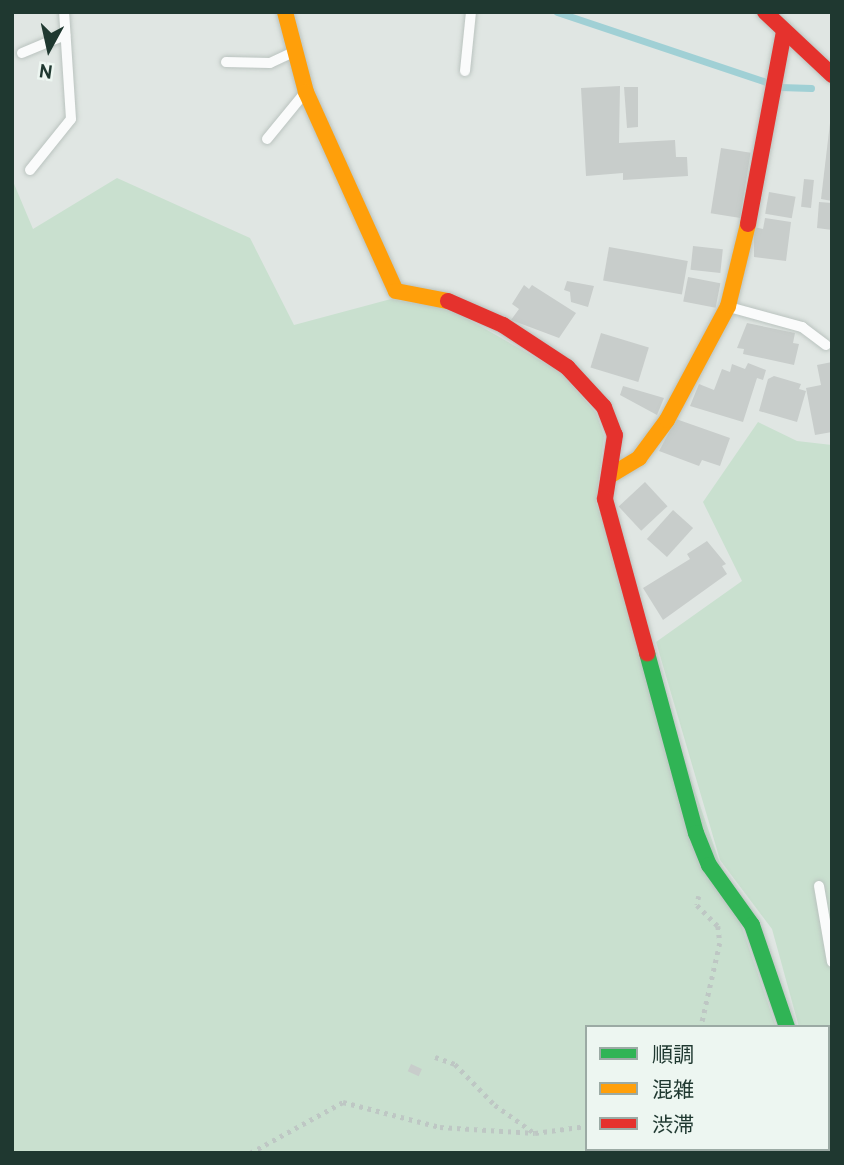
<!DOCTYPE html>
<meta charset="utf-8">
<style>
body{margin:0}
#map{position:relative;width:844px;height:1165px;overflow:hidden;background:#e0e6e3;font-family:Overpass,"Noto Sans JP",sans-serif}
div>[style]{position:absolute}
.green>*{inset:0;background:#c9e0cf}
.stream>*{height:7px;margin:-3.5px;padding:0 3.5px;transform-origin:3.5px;border-radius:3.5px;background:#a0d0d5}
.building>*{inset:0;background:#c8cdcb;transform-origin:0 0}
.path>*{height:4.5px;margin-top:-2.25px;transform-origin:0;background:repeating-linear-gradient(90deg,#bec7c4 0 3.5px,transparent 0 8.5px)}
.roads{filter:drop-shadow(0 0 2px #bac3bf) drop-shadow(0 0 2px #bac3bf)}
.lane>*{height:10px;margin:-5px;padding:0 5px;transform-origin:5px;border-radius:5px;background:#fafbfb}
.street>*{height:23px;margin:-11.5px;padding:0 11.5px;transform-origin:11.5px;border-radius:11.5px;background:#fafbfb}
.fast>*{height:16px;margin:-8px;padding:0 8px;transform-origin:8px;border-radius:8px;background:#30b455}
.slow>*{height:16px;margin:-8px;padding:0 8px;transform-origin:8px;border-radius:8px;background:#ff9f0a}
.jam>*{height:16px;margin:-8px;padding:0 8px;transform-origin:8px;border-radius:8px;background:#e5322d}
span{translate:-50% -50%;white-space:nowrap;text-align:center;line-height:1.15;-webkit-text-stroke:7px #edf6f1;paint-order:stroke}
.frame{position:absolute;inset:0;border:14px solid #1f3830;pointer-events:none}
.legend{position:absolute;left:585px;top:1025px;width:245px;height:126px;box-sizing:border-box;background:#edf6f1;border:2px solid #9baaa4;margin:0;padding:9px 12px;list-style:none;font-size:21px;color:#1f3830}
.legend li{display:flex;align-items:center;gap:14px;height:35px}
.legend b{width:35px;border:2px solid #9baaa4}
.north{position:absolute;left:14px;top:14px;width:70px;height:70px;-webkit-text-stroke:5px #edf6f1;paint-order:stroke;rotate:188deg;font-size:19px;font-weight:700;line-height:28px;text-align:center;color:#1f3830}
.north::after{content:'';display:block;margin:auto;width:24px;height:32px;background:#1f3830;clip-path:polygon(50% 0,100% 100%,50% 72%,0 100%)}
</style>
<div id="map">
<div class="green">
<div style="clip-path:polygon(117px 178px,250px 238px,294px 325px,391px 299px,450px 309px,561px 372px,596px 413px,604px 436px,596px 502px,776px 1027px,587px 1027px,587px 1149px,808px 1153px,12px 1153px,12px 179px,33px 229px)"></div>
<div style="clip-path:polygon(758px 422px,797px 441px,832px 445px,832px 1153px,828px 1027px,799px 1027px,772px 929px,720px 860px,656px 642px,742px 581px,703px 502px)"></div>
</div>
<div class="stream">
<div style="left:557px;top:12px;width:220px;rotate:18.5deg"></div>
<div style="left:780px;top:87px;width:31px;rotate:2deg"></div>
</div>
<div class="building">
<div style="clip-path:polygon(620px 86px,619px 143px,675px 140px,676px 157px,687px 157px,688px 176px,623px 180px,623px 173px,586px 176px,581px 88px)"></div>
<div style="clip-path:polygon(624px 87px,638px 87px,638px 127px,627px 128px)"></div>
<div style="clip-path:polygon(830px 123px,832px 123px,832px 201px,821px 199px)"></div>
<div style="left:721px;top:148px;width:30px;height:66px;rotate:9deg"></div>
<div style="left:804px;top:179px;width:10px;height:28px;rotate:6deg"></div>
<div style="left:769px;top:192px;width:27px;height:22px;rotate:10deg"></div>
<div style="clip-path:polygon(819px 202px,832px 203px,832px 230px,817px 228px)"></div>
<div style="clip-path:polygon(765px 218px,791px 222px,786px 261px,754px 257px,754px 227px,763px 229px)"></div>
<div style="left:693px;top:246px;width:30px;height:24px;rotate:6deg"></div>
<div style="left:609px;top:247px;width:80px;height:34px;rotate:10deg"></div>
<div style="left:688px;top:277px;width:33px;height:25px;rotate:11deg"></div>
<div style="clip-path:polygon(567px 281px,594px 286px,588px 307px,571px 302px,570px 292px,564px 290px)"></div>
<div style="clip-path:polygon(524px 285px,529px 289px,532px 285px,576px 313px,559px 338px,511px 320px,519px 309px,512px 304px)"></div>
<div style="clip-path:polygon(747px 323px,795px 333px,793px 343px,799px 344px,794px 365px,743px 354px,744px 349px,737px 348px)"></div>
<div style="left:601px;top:333px;width:50px;height:36px;rotate:17deg"></div>
<div style="clip-path:polygon(832px 362px,832px 432px,815px 435px,806px 388px,821px 385px,817px 365px)"></div>
<div style="clip-path:polygon(748px 363px,766px 370px,763px 380px,757px 378px,743px 422px,690px 406px,699px 384px,714px 390px,722px 369px,730px 372px,732px 364px,745px 369px)"></div>
<div style="clip-path:polygon(774px 376px,801px 384px,799px 389px,806px 391px,797px 422px,759px 411px,768px 379px)"></div>
<div style="clip-path:polygon(623px 386px,664px 398px,657px 415px,620px 395px)"></div>
<div style="clip-path:polygon(676px 419px,730px 438px,720px 466px,702px 460px,699px 466px,659px 451px)"></div>
<div style="left:645px;top:482px;width:33px;height:36px;rotate:47deg"></div>
<div style="left:673px;top:510px;width:27px;height:39px;rotate:42deg"></div>
<div style="clip-path:polygon(707px 541px,726px 564px,722px 566px,727px 574px,663px 620px,643px 588px,690px 559px,687px 554px)"></div>
<div style="left:411px;top:1064px;width:12px;height:8px;rotate:24deg"></div>
</div>
<div class="path">
<div style="left:699px;top:896px;width:9px;rotate:103deg"></div>
<div style="left:697px;top:905px;width:30px;rotate:45deg"></div>
<div style="left:718px;top:926px;width:17px;rotate:83deg"></div>
<div style="left:720px;top:943px;width:86px;rotate:102.7deg"></div>
<div style="left:435px;top:1057px;width:21px;rotate:19deg"></div>
<div style="left:455px;top:1064px;width:57px;rotate:45.7deg"></div>
<div style="left:495px;top:1105px;width:47px;rotate:35.4deg"></div>
<div style="left:250px;top:1153px;width:106px;rotate:-28.7deg"></div>
<div style="left:343px;top:1102px;width:100px;rotate:14.5deg"></div>
<div style="left:440px;top:1127px;width:95px;rotate:3.6deg"></div>
<div style="left:535px;top:1133px;width:52px;rotate:-7.7deg"></div>
</div>
<div class="roads">
<div class="lane">
<div style="left:22px;top:53px;width:47px;rotate:-22.7deg"></div>
<div style="left:226px;top:62px;width:44px;rotate:1.3deg"></div>
<div style="left:270px;top:63px;width:26px;rotate:-25deg"></div>
<div style="left:465px;top:71px;width:59px;rotate:-84.2deg"></div>
<div style="left:267px;top:139px;width:57px;rotate:-50.7deg"></div>
<div style="left:30px;top:170px;width:65px;rotate:-51.2deg"></div>
<div style="left:71px;top:119px;width:107px;rotate:-93.7deg"></div>
<div style="left:729px;top:307px;width:76px;rotate:15.3deg"></div>
<div style="left:802px;top:327px;width:30px;rotate:37deg"></div>
<div style="left:819px;top:886px;width:77px;rotate:80.3deg"></div>
</div>
<div class="street">
<div style="left:820px;top:1149px;width:4px;rotate:90deg"></div>
</div>
<div class="fast">
<div style="left:647px;top:653px;width:187px;rotate:74.8deg"></div>
<div style="left:696px;top:833px;width:35px;rotate:68deg"></div>
<div style="left:709px;top:865px;width:74px;rotate:54.4deg"></div>
<div style="left:752px;top:925px;width:108px;rotate:71.1deg"></div>
</div>
<div class="slow">
<div style="left:285px;top:12px;width:83px;rotate:75.3deg"></div>
<div style="left:306px;top:92px;width:218px;rotate:65.7deg"></div>
<div style="left:396px;top:291px;width:53px;rotate:10.9deg"></div>
<div style="left:611px;top:475px;width:33px;rotate:-31deg"></div>
<div style="left:639px;top:458px;width:47px;rotate:-53.6deg"></div>
<div style="left:667px;top:420px;width:129px;rotate:-61.8deg"></div>
<div style="left:728px;top:306px;width:84px;rotate:-76.3deg"></div>
</div>
<div class="jam">
<div style="left:765px;top:12px;width:92px;rotate:43.2deg"></div>
<div style="left:748px;top:224px;width:196px;rotate:-79.4deg"></div>
<div style="left:448px;top:301px;width:60px;rotate:23.6deg"></div>
<div style="left:503px;top:325px;width:77px;rotate:33.3deg"></div>
<div style="left:567px;top:367px;width:54px;rotate:47.2deg"></div>
<div style="left:604px;top:407px;width:30px;rotate:69deg"></div>
<div style="left:615px;top:435px;width:65px;rotate:98.9deg"></div>
<div style="left:605px;top:499px;width:160px;rotate:74.7deg"></div>
</div>
</div>
<div class="frame"></div>
<ul class="legend">
<li><b style="height:9px;background:#30b455"></b>順調</li>
<li><b style="height:9px;background:#ff9f0a"></b>混雑</li>
<li><b style="height:9px;background:#e5322d"></b>渋滞</li>
</ul>
<div class="north">N</div>
</div>
